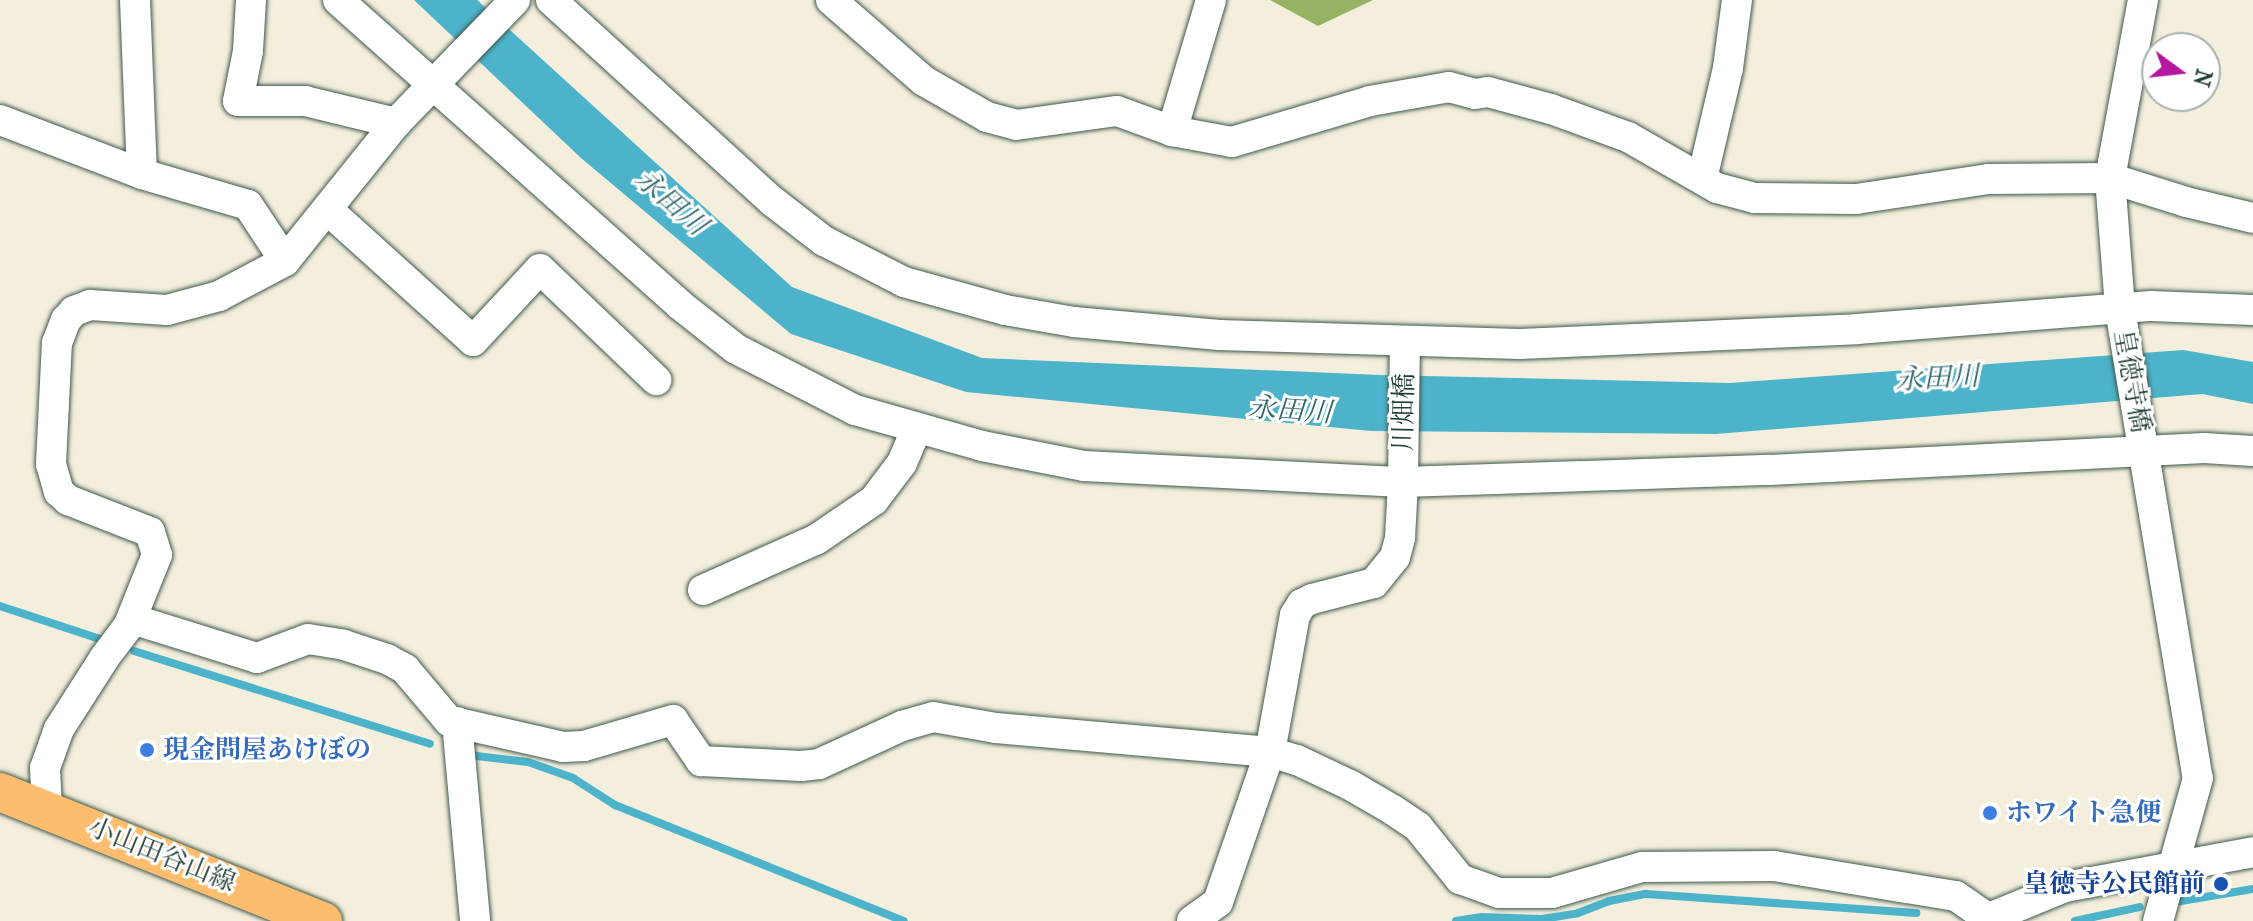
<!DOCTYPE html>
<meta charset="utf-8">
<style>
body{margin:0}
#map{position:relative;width:2253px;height:921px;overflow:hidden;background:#f4efdc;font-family:"IM FELL French Canon","Noto Serif JP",serif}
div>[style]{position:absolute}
.forest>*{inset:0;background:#97b263}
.water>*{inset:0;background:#4cb3ca}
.stream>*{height:8px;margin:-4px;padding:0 4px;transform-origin:4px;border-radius:4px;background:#4cb3ca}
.roads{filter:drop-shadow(0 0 2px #3f584d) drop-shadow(0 0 2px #3f584d)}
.minor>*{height:30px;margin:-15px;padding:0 15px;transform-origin:15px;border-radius:15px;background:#fff}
.major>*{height:38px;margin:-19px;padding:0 19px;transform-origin:19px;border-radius:19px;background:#fcbd6f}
.dots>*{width:22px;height:22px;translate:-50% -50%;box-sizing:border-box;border:4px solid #fff;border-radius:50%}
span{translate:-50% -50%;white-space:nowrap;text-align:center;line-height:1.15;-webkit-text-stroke:6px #fff;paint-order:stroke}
.street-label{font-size:26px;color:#1f3d34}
.shop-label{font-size:26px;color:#366cbe;font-weight:700}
.left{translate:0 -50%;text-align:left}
.transit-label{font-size:26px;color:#164399;font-weight:700}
.right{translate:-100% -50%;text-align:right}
.water-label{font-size:28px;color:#2f6668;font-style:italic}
.north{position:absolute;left:2141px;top:32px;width:80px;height:80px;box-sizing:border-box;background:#fff;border:2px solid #a5b1ae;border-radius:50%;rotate:105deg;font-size:22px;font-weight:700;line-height:32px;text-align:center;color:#1f3d34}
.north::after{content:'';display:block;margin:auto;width:28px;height:36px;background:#b5179e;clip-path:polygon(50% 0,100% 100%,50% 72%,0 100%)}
</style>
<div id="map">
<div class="forest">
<div style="clip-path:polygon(1270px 0,1373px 0,1318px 26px)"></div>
</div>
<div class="water">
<div style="clip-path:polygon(414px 0,477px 0,792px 287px,982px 358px,1379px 375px,1730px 383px,2183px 350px,2253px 362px,2253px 404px,2202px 394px,1716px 434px,1371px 431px,966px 392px,791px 334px,581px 158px)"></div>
</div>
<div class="stream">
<div style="left:0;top:606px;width:108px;rotate:18.3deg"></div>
<div style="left:134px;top:651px;width:310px;rotate:17.4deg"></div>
<div style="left:468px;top:755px;width:60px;rotate:6.7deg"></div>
<div style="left:528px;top:762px;width:48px;rotate:19.6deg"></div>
<div style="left:573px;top:778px;width:50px;rotate:32.7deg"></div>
<div style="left:615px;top:805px;width:311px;rotate:21.9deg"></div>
<div style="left:2175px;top:902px;width:79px;rotate:-9.5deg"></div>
<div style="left:1456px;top:921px;width:26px;rotate:-9deg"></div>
<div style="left:1482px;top:917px;width:60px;rotate:1.9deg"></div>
<div style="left:1542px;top:919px;width:36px;rotate:-9deg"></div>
<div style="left:1578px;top:913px;width:33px;rotate:-21deg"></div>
<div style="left:1609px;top:901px;width:38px;rotate:-11deg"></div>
<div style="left:1646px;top:894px;width:271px;rotate:4deg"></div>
<div style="left:2075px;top:921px;width:66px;rotate:-12.2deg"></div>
</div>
<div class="roads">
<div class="minor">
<div style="left:135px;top:0;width:174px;rotate:87.7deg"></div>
<div style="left:251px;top:0;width:51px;rotate:93.4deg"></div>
<div style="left:248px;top:51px;width:51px;rotate:101.3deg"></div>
<div style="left:238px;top:101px;width:67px"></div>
<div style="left:305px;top:101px;width:94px;rotate:13.6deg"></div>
<div style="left:338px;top:0;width:458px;rotate:41.7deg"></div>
<div style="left:680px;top:305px;width:71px;rotate:38.2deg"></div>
<div style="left:736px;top:349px;width:134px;rotate:27.1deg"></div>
<div style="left:855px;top:410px;width:132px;rotate:15.8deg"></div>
<div style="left:982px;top:446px;width:104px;rotate:11.1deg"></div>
<div style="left:1084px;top:466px;width:319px;rotate:2.9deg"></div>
<div style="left:1403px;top:482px;width:367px;rotate:-1.9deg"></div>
<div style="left:1770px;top:470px;width:435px;rotate:-2.9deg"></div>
<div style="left:2204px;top:448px;width:49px;rotate:3.5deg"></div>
<div style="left:551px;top:0;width:299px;rotate:42.3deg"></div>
<div style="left:772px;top:201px;width:66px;rotate:37.6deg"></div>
<div style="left:824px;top:241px;width:90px;rotate:27.1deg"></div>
<div style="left:904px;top:282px;width:105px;rotate:15.5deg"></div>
<div style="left:1005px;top:310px;width:70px;rotate:9.9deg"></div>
<div style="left:1074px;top:322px;width:146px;rotate:5.1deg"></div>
<div style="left:1219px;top:335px;width:301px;rotate:1.7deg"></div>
<div style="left:1520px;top:344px;width:337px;rotate:-2.5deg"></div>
<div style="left:1857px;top:329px;width:295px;rotate:-4.5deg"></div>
<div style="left:2151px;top:306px;width:102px;rotate:2.2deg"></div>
<div style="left:831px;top:0;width:123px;rotate:41.1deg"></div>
<div style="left:924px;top:81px;width:73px;rotate:29.7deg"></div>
<div style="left:987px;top:117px;width:30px;rotate:15deg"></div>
<div style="left:1016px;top:125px;width:102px;rotate:-7.9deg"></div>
<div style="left:1117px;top:111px;width:59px;rotate:20deg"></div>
<div style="left:1172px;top:131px;width:61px;rotate:10.4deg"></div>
<div style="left:1232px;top:142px;width:144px;rotate:-16.5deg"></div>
<div style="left:1370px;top:101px;width:80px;rotate:-10deg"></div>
<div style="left:1449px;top:87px;width:27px;rotate:15deg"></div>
<div style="left:1475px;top:94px;width:13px;rotate:-9deg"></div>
<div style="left:1488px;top:92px;width:65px;rotate:15.1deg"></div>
<div style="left:1551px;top:109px;width:82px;rotate:20deg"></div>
<div style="left:1628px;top:137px;width:103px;rotate:29.8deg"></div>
<div style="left:1717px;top:188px;width:39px;rotate:15deg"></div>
<div style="left:1755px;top:198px;width:101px;rotate:0.6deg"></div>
<div style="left:1856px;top:199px;width:134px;rotate:-8.6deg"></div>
<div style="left:1988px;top:179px;width:122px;rotate:-0.5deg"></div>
<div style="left:2110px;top:178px;width:80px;rotate:17.5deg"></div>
<div style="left:2186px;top:202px;width:69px;rotate:13.4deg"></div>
<div style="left:2143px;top:0;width:181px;rotate:100.5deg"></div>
<div style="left:2110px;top:178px;width:131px;rotate:85.6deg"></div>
<div style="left:2120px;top:309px;width:475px;rotate:80.6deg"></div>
<div style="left:2198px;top:778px;width:148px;rotate:105.6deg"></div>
<div style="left:0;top:120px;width:152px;rotate:20.8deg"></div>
<div style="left:142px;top:174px;width:110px;rotate:16.3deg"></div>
<div style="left:248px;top:205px;width:67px;rotate:56.5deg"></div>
<div style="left:1172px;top:131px;width:137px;rotate:-73.4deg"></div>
<div style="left:1702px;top:179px;width:114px;rotate:-76.8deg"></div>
<div style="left:1728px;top:68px;width:69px;rotate:-82.5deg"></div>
<div style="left:328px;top:210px;width:195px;rotate:42.1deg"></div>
<div style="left:473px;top:341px;width:98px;rotate:-47.1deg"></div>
<div style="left:540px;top:269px;width:161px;rotate:43.7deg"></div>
<div style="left:703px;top:590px;width:125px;rotate:-24.1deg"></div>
<div style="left:817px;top:539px;width:69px;rotate:-34.4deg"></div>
<div style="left:874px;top:500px;width:46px;rotate:-52.9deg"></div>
<div style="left:902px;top:463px;width:36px;rotate:-67deg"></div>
<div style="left:132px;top:619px;width:131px;rotate:17.3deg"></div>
<div style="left:257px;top:658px;width:54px;rotate:-20.4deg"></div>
<div style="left:308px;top:639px;width:36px;rotate:9deg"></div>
<div style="left:344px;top:645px;width:45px;rotate:18deg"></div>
<div style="left:387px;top:659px;width:21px;rotate:29deg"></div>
<div style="left:405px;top:669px;width:68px;rotate:49.8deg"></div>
<div style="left:449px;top:721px;width:117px;rotate:12.8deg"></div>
<div style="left:563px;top:747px;width:21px;rotate:-3deg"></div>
<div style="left:584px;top:746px;width:93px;rotate:-16.3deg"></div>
<div style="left:673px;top:720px;width:50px;rotate:55.7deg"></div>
<div style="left:701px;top:761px;width:100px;rotate:2.9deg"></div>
<div style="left:801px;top:766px;width:18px;rotate:-6deg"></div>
<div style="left:819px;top:764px;width:91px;rotate:-24.6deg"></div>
<div style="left:902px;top:726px;width:32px;rotate:-16deg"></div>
<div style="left:933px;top:717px;width:64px;rotate:9.9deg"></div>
<div style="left:996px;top:728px;width:275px;rotate:5deg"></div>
<div style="left:1270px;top:752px;width:28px;rotate:17deg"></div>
<div style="left:1297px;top:760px;width:59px;rotate:25.3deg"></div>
<div style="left:1350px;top:785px;width:50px;rotate:30.2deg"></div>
<div style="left:1393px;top:810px;width:30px;rotate:34deg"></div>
<div style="left:1418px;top:827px;width:67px;rotate:51.1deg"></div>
<div style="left:1460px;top:879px;width:41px;rotate:19.7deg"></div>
<div style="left:1499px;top:893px;width:53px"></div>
<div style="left:1552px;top:893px;width:94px;rotate:-16.1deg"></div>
<div style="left:1642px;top:867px;width:132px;rotate:-0.4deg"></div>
<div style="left:1774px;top:866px;width:184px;rotate:9.4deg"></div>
<div style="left:1956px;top:896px;width:38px;rotate:35deg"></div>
<div style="left:457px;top:722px;width:200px;rotate:84.8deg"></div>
<div style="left:47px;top:809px;width:41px;rotate:-92.8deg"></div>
<div style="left:45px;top:768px;width:41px;rotate:-70.3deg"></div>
<div style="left:59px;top:729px;width:85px;rotate:-57.4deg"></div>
<div style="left:105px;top:657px;width:38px;rotate:-53deg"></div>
<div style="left:128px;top:627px;width:78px;rotate:-68.1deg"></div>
<div style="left:157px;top:555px;width:24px;rotate:-107deg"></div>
<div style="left:150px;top:532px;width:88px;rotate:-158.7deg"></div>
<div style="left:68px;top:500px;width:12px;rotate:-138deg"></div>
<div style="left:59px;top:492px;width:29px;rotate:-106deg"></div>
<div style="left:51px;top:464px;width:121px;rotate:-87.2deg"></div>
<div style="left:57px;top:343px;width:25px;rotate:-69deg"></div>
<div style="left:66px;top:320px;width:12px;rotate:-48deg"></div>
<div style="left:74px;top:311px;width:17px;rotate:-21deg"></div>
<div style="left:90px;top:305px;width:77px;rotate:3.7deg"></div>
<div style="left:167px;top:310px;width:54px;rotate:-15.1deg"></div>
<div style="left:219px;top:296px;width:75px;rotate:-27.9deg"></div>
<div style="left:285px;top:261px;width:177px;rotate:-51.2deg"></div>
<div style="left:396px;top:123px;width:171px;rotate:-45.9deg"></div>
<div style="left:1192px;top:921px;width:32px;rotate:-36deg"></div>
<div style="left:1218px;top:902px;width:159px;rotate:-70.9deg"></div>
<div style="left:1270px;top:752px;width:139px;rotate:-79.7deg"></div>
<div style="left:1295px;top:615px;width:13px;rotate:-58deg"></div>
<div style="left:1302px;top:604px;width:11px;rotate:-27deg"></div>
<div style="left:1312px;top:599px;width:64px;rotate:-14.5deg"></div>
<div style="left:1374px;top:583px;width:33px;rotate:-51deg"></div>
<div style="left:1395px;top:557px;width:20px;rotate:-75deg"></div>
<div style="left:1400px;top:538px;width:56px;rotate:-86.9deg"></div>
<div style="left:1403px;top:482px;width:140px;rotate:-89.2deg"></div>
<div style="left:1982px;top:921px;width:90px;rotate:-22.3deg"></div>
<div style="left:2065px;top:887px;width:191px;rotate:-10.5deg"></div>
</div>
<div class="major">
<div style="left:0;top:792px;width:348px;rotate:21.8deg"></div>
</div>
</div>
<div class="dots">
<div style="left:147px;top:750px;background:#3f7fe0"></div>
<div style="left:1990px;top:813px;background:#3f7fe0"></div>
<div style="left:2221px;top:884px;background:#1a4fb4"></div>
</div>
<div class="street-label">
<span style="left:2132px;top:381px;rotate:80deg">皇徳寺橋</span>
<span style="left:1404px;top:412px;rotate:-89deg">川畑橋</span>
<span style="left:162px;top:855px;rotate:22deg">小山田谷山線</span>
</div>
<div class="shop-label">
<span class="left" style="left:163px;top:750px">現金問屋あけぼの</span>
<span class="left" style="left:2006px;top:813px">ホワイト急便</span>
</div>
<div class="transit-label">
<span class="right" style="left:2205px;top:884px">皇徳寺公民館前</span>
</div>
<div class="water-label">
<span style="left:671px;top:202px;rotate:41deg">永田川</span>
<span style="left:1937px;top:378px;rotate:-3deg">永田川</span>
<span style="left:1290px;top:410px;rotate:4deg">永田川</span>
</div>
<div class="north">N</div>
</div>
